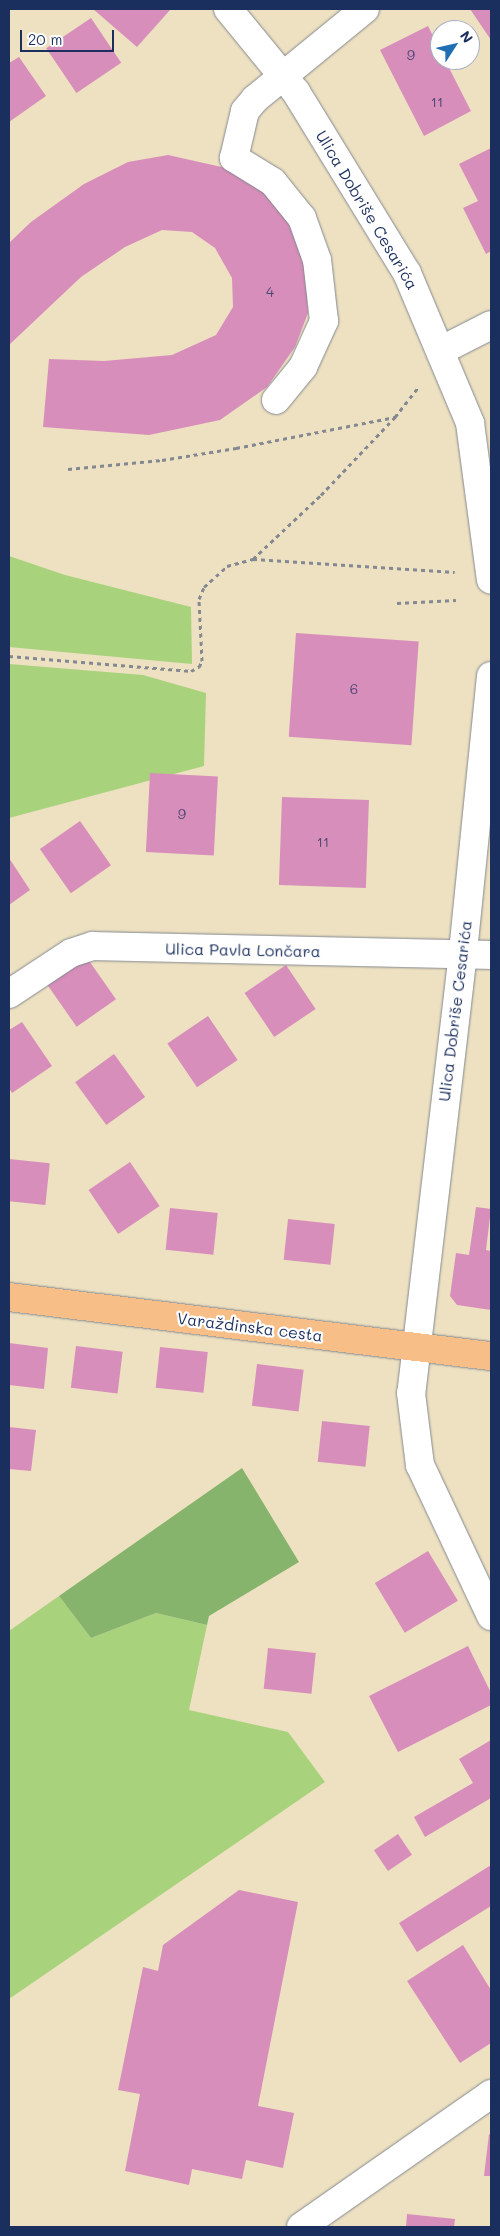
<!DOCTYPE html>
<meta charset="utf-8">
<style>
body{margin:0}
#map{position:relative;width:500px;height:2236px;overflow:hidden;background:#ede1c1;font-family:Mali,sans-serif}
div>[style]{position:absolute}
.green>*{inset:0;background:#a9d27d}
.forest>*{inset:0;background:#86b46c}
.building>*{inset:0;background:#d88eba;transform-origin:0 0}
.path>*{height:3px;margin-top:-1.5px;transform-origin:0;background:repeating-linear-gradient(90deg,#848890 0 4px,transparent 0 8px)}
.roads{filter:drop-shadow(0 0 1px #848890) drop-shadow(0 0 1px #848890)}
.minor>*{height:28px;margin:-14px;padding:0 14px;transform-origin:14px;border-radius:14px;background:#fff}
.major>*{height:28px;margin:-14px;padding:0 14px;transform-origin:14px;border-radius:14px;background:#f7be87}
span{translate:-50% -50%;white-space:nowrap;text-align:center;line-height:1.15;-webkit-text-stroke:4.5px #fff;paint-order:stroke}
.number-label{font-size:14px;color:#4a4775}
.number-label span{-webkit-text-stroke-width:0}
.street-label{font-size:16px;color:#1b2f5e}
.frame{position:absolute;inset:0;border:10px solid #1b2f5e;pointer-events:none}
.north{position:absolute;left:430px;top:20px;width:50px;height:50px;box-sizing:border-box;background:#fff;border:1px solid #a4acbf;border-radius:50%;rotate:55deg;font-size:14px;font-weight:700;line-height:20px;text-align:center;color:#1b2f5e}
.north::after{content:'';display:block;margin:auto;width:18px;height:22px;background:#1f6fb2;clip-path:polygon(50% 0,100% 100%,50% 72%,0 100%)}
.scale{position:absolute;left:20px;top:30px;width:94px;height:22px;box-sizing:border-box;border:2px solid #1b2f5e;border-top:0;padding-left:6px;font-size:15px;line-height:18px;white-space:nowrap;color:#1b2f5e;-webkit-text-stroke:4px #fff;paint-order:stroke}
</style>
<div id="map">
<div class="green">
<div style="clip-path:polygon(9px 556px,65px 575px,191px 607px,192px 664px,9px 647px)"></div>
<div style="clip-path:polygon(9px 664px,143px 675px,206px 693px,204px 766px,9px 818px)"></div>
<div style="clip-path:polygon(59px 1596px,91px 1638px,156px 1613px,207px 1625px,189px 1710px,288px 1732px,325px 1782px,9px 1999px,9px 1631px)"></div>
</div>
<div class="forest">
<div style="clip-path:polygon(242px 1468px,299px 1562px,209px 1616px,207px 1625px,156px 1613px,91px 1638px,59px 1596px)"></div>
</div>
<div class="building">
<div style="clip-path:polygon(93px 9px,168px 9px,170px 10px,137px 47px)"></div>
<div style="clip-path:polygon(470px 9px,491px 9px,491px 40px)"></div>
<div style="left:91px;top:18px;width:54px;height:54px;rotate:56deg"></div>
<div style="clip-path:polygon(428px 26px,440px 50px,440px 60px,445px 60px,471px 111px,424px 136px,380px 50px)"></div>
<div style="clip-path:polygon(19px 57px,46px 96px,9px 122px,9px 63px)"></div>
<div style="clip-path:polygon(491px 148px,491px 251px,486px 254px,463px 208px,478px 201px,459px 164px)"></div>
<div style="clip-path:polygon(168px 155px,235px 170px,267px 194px,289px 221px,305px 261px,308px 313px,295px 347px,267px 387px,220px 420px,149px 435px,43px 427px,49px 359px,104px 361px,172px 355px,216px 335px,233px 307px,232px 278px,215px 248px,192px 232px,162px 230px,125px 247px,81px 277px,9px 345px,9px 243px,31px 222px,84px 184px,128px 162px)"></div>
<div style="left:296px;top:633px;width:123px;height:104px;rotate:4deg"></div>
<div style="left:150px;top:773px;width:68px;height:79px;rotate:3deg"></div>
<div style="left:282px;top:797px;width:87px;height:88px;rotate:2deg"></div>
<div style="left:80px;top:821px;width:54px;height:49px;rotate:55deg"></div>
<div style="clip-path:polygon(9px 858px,30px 890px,9px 905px)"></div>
<div style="left:85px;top:955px;width:54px;height:48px;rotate:55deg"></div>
<div style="left:286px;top:965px;width:53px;height:50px;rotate:56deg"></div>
<div style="left:208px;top:1016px;width:53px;height:49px;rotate:56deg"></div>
<div style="clip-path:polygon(22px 1022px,52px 1066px,12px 1093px,9px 1088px,9px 1030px)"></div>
<div style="left:114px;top:1054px;width:53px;height:48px;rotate:54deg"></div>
<div style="left:9px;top:1159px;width:41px;height:42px;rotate:6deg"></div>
<div style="left:130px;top:1162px;width:53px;height:50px;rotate:56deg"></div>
<div style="clip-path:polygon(476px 1207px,491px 1209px,486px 1250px,491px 1251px,491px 1310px,457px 1305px,450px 1296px,456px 1253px,469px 1255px)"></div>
<div style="left:170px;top:1208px;width:48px;height:42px;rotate:6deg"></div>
<div style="left:288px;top:1219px;width:47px;height:41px;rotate:6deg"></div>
<div style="clip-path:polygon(9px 1343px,48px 1348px,44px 1389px,9px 1385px)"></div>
<div style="left:76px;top:1346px;width:47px;height:42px;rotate:7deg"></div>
<div style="left:160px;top:1347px;width:48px;height:41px;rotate:6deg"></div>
<div style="left:257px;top:1364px;width:47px;height:42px;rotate:7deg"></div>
<div style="left:322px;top:1421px;width:48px;height:41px;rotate:6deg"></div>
<div style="clip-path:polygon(9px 1427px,36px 1430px,31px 1471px,9px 1469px)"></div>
<div style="left:428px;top:1551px;width:58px;height:62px;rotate:59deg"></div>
<div style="clip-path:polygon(468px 1646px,491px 1693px,491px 1705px,398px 1752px,369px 1696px)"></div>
<div style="left:268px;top:1648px;width:48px;height:41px;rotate:6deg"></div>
<div style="clip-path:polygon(491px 1740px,491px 1798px,425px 1837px,414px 1817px,473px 1783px,459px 1759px)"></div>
<div style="left:398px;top:1834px;width:25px;height:29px;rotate:56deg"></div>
<div style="clip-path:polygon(491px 1865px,491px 1906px,417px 1952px,399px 1923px)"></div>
<div style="clip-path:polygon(239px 1890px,298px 1902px,258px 2106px,294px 2113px,283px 2168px,246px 2160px,242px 2179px,192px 2169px,189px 2185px,125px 2171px,140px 2094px,118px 2090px,143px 1967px,158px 1971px,163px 1945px)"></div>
<div style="clip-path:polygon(463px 1945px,491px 1990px,491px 2043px,460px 2063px,407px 1981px)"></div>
<div style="clip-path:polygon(489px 2134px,491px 2135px,491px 2176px,484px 2176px)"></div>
<div style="clip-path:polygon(407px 2214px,455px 2219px,454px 2227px,406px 2227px)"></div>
</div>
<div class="path">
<div style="left:68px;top:469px;width:94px;rotate:-5.5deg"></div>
<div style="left:162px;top:460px;width:75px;rotate:-9.2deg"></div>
<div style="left:236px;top:448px;width:162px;rotate:-11deg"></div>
<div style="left:253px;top:559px;width:93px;rotate:-43.3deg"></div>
<div style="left:321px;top:495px;width:108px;rotate:-46.5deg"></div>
<div style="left:395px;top:417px;width:37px;rotate:-52deg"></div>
<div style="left:397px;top:603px;width:59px;rotate:-2.9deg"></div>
<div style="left:9px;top:656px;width:183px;rotate:4.7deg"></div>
<div style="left:191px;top:671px;width:9px;rotate:-27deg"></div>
<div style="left:199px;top:667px;width:7px;rotate:-63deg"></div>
<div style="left:202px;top:661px;width:62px;rotate:-92.8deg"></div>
<div style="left:199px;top:599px;width:13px;rotate:-67deg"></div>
<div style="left:204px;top:587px;width:31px;rotate:-42deg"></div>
<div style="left:227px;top:566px;width:27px;rotate:-15deg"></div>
<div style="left:253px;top:559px;width:202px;rotate:3.7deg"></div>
</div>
<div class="roads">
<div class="minor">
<div style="left:228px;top:9px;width:107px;rotate:50.7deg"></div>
<div style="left:296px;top:92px;width:212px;rotate:58.5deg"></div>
<div style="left:407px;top:273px;width:163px;rotate:67.2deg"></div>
<div style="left:470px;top:423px;width:158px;rotate:82.4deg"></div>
<div style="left:442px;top:350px;width:55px;rotate:-27deg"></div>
<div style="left:276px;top:400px;width:43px;rotate:-50.7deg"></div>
<div style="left:303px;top:367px;width:51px;rotate:-65.5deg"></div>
<div style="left:324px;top:321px;width:61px;rotate:-96.5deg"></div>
<div style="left:317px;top:260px;width:45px;rotate:-109.7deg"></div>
<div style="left:302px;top:218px;width:46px;rotate:-128.9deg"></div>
<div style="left:273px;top:182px;width:46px;rotate:-148.4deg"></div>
<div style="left:234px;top:158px;width:48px;rotate:-76.8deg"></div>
<div style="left:245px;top:111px;width:16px;rotate:-50deg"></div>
<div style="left:255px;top:99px;width:142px;rotate:-39.3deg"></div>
<div style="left:491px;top:676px;width:278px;rotate:95.8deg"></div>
<div style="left:463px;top:953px;width:443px;rotate:96.7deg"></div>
<div style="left:411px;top:1393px;width:73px;rotate:82.9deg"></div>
<div style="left:420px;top:1465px;width:167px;rotate:64.8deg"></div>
<div style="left:9px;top:994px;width:74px;rotate:-33.5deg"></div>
<div style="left:71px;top:953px;width:23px;rotate:-18deg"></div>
<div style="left:93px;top:946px;width:398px;rotate:1.3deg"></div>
<div style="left:301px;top:2227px;width:232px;rotate:-35deg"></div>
</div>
<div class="major">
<div style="left:9px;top:1297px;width:486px;rotate:7deg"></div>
</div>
</div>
<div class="number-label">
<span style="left:411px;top:55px">9</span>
<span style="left:437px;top:102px">11</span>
<span style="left:270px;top:292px">4</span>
<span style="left:354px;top:689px">6</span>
<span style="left:182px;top:814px">9</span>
<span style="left:323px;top:842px">11</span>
</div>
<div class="street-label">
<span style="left:367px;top:210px;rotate:59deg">Ulica Dobriše Cesarića</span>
<span style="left:243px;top:950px;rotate:1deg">Ulica Pavla Lončara</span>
<span style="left:455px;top:1011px;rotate:-83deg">Ulica Dobriše Cesarića</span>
<span style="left:250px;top:1327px;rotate:7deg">Varaždinska cesta</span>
</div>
<div class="frame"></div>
<div class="north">N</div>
<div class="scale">20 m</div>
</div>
